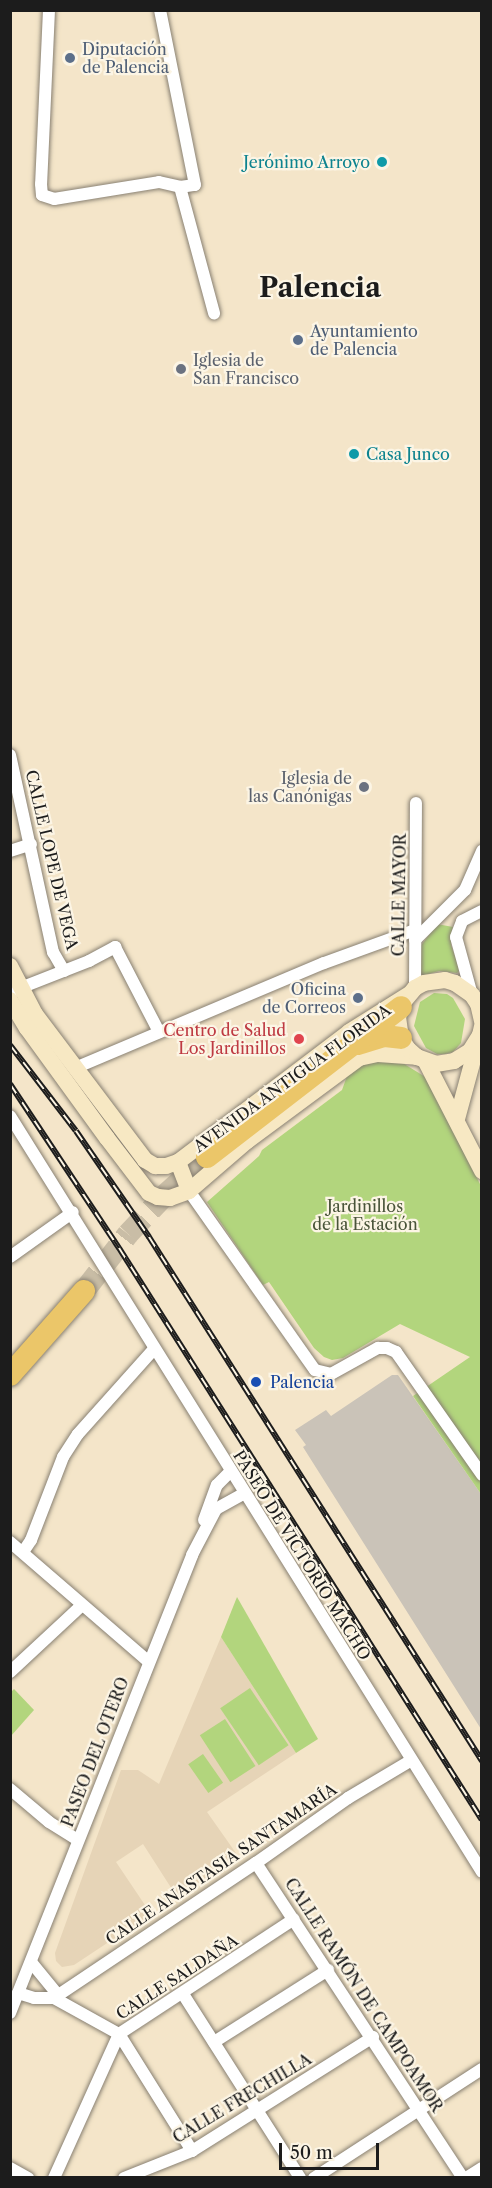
<!DOCTYPE html>
<meta charset="utf-8">
<style>
body{margin:0}
#map{position:relative;width:492px;height:2188px;overflow:hidden;background:#f4e5c9;font-family:"Libre Caslon Text",serif}
div>[style]{position:absolute}
.built>*{inset:0;background:#e6d4b7}
.industrial>*{inset:0;background:#cac3b8}
.green>*{inset:0;background:#b2d57d;transform-origin:0 0}
.highway-tunnel>*{height:22px;margin-top:-11px;transform-origin:0;background:repeating-linear-gradient(90deg,#c9bda6 0 22px,transparent 0 33px)}
.roads{filter:drop-shadow(0 0 2px #888072) drop-shadow(0 0 2px #888072)}
.street>*{height:12px;margin:-6px;padding:0 6px;transform-origin:6px;border-radius:6px;background:#fff}
.secondary>*{height:16px;margin:-8px;padding:0 8px;transform-origin:8px;border-radius:8px;background:#f7e8c3}
.highway>*{height:22px;margin:-11px;padding:0 11px;transform-origin:11px;border-radius:11px;background:#ebc669}
.rail>*{height:6px;margin-top:-3px;transform-origin:0;background:repeating-linear-gradient(90deg,#fcf5e5 0 11px,#1c1c1c 0 22px);box-sizing:border-box;border-block:2px solid #1c1c1c}
.dots>*{width:16px;height:16px;translate:-50% -50%;box-sizing:border-box;border:3px solid #fcf5e5;border-radius:50%}
span{translate:-50% -50%;white-space:nowrap;text-align:center;line-height:1.15;-webkit-text-stroke:4.5px #fcf5e5;paint-order:stroke}
.service-label{font-size:16px;color:#4e5e75}
.left{translate:0 -50%;text-align:left}
.right{translate:-100% -50%;text-align:right}
.culture-label{font-size:16px;color:#0d838f}
.worship-label{font-size:16px;color:#5b616d}
.street-label{font-size:16px;color:#1c1c1c}
.health-label{font-size:16px;color:#be3a42}
.park-label{font-size:16px;color:#495439}
.transit-label{font-size:16px;color:#164399}
.town-label{font-size:28px;color:#1c1c1c;font-weight:700}
.frame{position:absolute;inset:0;border:12px solid #1c1c1c;pointer-events:none}
.scale{position:absolute;left:279px;top:2143px;width:100px;height:27px;box-sizing:border-box;border:3px solid #1c1c1c;border-top:0;padding-left:8px;font-size:18px;line-height:21px;white-space:nowrap;color:#1c1c1c;-webkit-text-stroke:4px #fcf5e5;paint-order:stroke}
</style>
<div id="map">
<div class="built">
<div style="clip-path:polygon(221px 1637px,296px 1753px,207px 1812px,238px 1856px,177px 1897px,143px 1844px,116px 1862px,151px 1914px,74px 1965px,62px 1967px,56px 1961px,55px 1953px,121px 1770px,138px 1770px,159px 1784px)"></div>
</div>
<div class="industrial">
<div style="clip-path:polygon(392px 1375px,398px 1375px,481px 1494px,481px 1729px,303px 1447px,306px 1445px,295px 1430px,326px 1410px,331px 1416px)"></div>
</div>
<div class="green">
<div style="clip-path:polygon(437px 924px,453px 927px,451px 945px,460px 970px,457px 973px,439px 971px,421px 976px,420px 947px)"></div>
<div style="clip-path:polygon(434px 993px,447px 994px,453px 998px,465px 1019px,461px 1043px,453px 1052px,445px 1054px,437px 1054px,426px 1048px,414px 1026px,420px 1002px)"></div>
<div style="clip-path:polygon(364px 1061px,401px 1062px,427px 1078px,481px 1186px,481px 1494px,413px 1396px,470px 1357px,400px 1324px,343px 1358px,332px 1360px,324px 1357px,314px 1348px,269px 1282px,263px 1285px,207px 1202px,259px 1156px,262px 1150px,342px 1090px,347px 1076px)"></div>
<div style="clip-path:polygon(237px 1597px,318px 1739px,296px 1753px,221px 1637px)"></div>
<div style="left:250px;top:1688px;width:69px;height:36px;rotate:56deg"></div>
<div style="clip-path:polygon(14px 1689px,34px 1710px,11px 1736px,11px 1692px)"></div>
<div style="left:225px;top:1719px;width:56px;height:30px;rotate:57deg"></div>
<div style="left:203px;top:1754px;width:35px;height:18px;rotate:55deg"></div>
</div>
<div class="highway-tunnel">
<div style="left:84px;top:1291px;width:72px;rotate:-52.3deg"></div>
<div style="left:128px;top:1234px;width:54px;rotate:-46.5deg"></div>
<div style="left:165px;top:1195px;width:57px;rotate:-42.1deg"></div>
</div>
<div class="roads">
<div class="street">
<div style="left:49px;top:10px;width:174px;rotate:92.6deg"></div>
<div style="left:41px;top:184px;width:11px;rotate:85deg"></div>
<div style="left:42px;top:195px;width:13px;rotate:18deg"></div>
<div style="left:54px;top:199px;width:106px;rotate:-9.2deg"></div>
<div style="left:159px;top:182px;width:22px;rotate:13deg"></div>
<div style="left:180px;top:187px;width:15px;rotate:-8deg"></div>
<div style="left:195px;top:185px;width:178px;rotate:-101.3deg"></div>
<div style="left:180px;top:187px;width:131px;rotate:74.9deg"></div>
<div style="left:10px;top:755px;width:202px;rotate:77.7deg"></div>
<div style="left:53px;top:952px;width:22px;rotate:60deg"></div>
<div style="left:10px;top:851px;width:22px;rotate:-18deg"></div>
<div style="left:415px;top:940px;width:71px;rotate:-45deg"></div>
<div style="left:465px;top:890px;width:43px;rotate:-66.4deg"></div>
<div style="left:415px;top:988px;width:185px;rotate:-89.7deg"></div>
<div style="left:10px;top:992px;width:85px;rotate:-21.4deg"></div>
<div style="left:89px;top:961px;width:30px;rotate:-28deg"></div>
<div style="left:115px;top:947px;width:96px;rotate:62.6deg"></div>
<div style="left:472px;top:995px;width:60px;rotate:-105.4deg"></div>
<div style="left:456px;top:937px;width:17px;rotate:-69deg"></div>
<div style="left:462px;top:921px;width:22px;rotate:-27deg"></div>
<div style="left:75px;top:1068px;width:270px;rotate:-22.9deg"></div>
<div style="left:324px;top:963px;width:97px;rotate:-19.9deg"></div>
<div style="left:10px;top:1116px;width:891px;rotate:58.02deg"></div>
<div style="left:189px;top:1191px;width:219px;rotate:54.9deg"></div>
<div style="left:315px;top:1370px;width:16px;rotate:14deg"></div>
<div style="left:331px;top:1374px;width:54px;rotate:-29deg"></div>
<div style="left:378px;top:1348px;width:9px"></div>
<div style="left:387px;top:1348px;width:10px;rotate:24deg"></div>
<div style="left:396px;top:1352px;width:150px;rotate:55deg"></div>
<div style="left:10px;top:1257px;width:77px;rotate:-35.5deg"></div>
<div style="left:204px;top:1520px;width:37px;rotate:-70deg"></div>
<div style="left:217px;top:1485px;width:20px;rotate:-45deg"></div>
<div style="left:10px;top:1542px;width:182px;rotate:40.8deg"></div>
<div style="left:23px;top:1552px;width:14px;rotate:-56deg"></div>
<div style="left:31px;top:1540px;width:89px;rotate:-68.9deg"></div>
<div style="left:63px;top:1457px;width:27px;rotate:-57deg"></div>
<div style="left:78px;top:1434px;width:114px;rotate:-48.2deg"></div>
<div style="left:10px;top:1672px;width:97px;rotate:-42.9deg"></div>
<div style="left:10px;top:1789px;width:51px;rotate:40.2deg"></div>
<div style="left:49px;top:1822px;width:34px;rotate:32deg"></div>
<div style="left:256px;top:1863px;width:377px;rotate:56.7deg"></div>
<div style="left:31px;top:1962px;width:43px;rotate:50.7deg"></div>
<div style="left:18px;top:1993px;width:17px;rotate:17deg"></div>
<div style="left:34px;top:1998px;width:20px"></div>
<div style="left:54px;top:1998px;width:74px;rotate:29deg"></div>
<div style="left:119px;top:2034px;width:138px;rotate:58deg"></div>
<div style="left:183px;top:1994px;width:218px;rotate:57.5deg"></div>
<div style="left:54px;top:1998px;width:243px;rotate:-33.8deg"></div>
<div style="left:256px;top:1863px;width:113px;rotate:-35.2deg"></div>
<div style="left:348px;top:1798px;width:72px;rotate:-30.8deg"></div>
<div style="left:10px;top:2013px;width:493px;rotate:-68.3deg"></div>
<div style="left:192px;top:1555px;width:52px;rotate:-62.4deg"></div>
<div style="left:216px;top:1509px;width:33px;rotate:-29deg"></div>
<div style="left:214px;top:2042px;width:135px;rotate:-32.3deg"></div>
<div style="left:10px;top:2168px;width:21px;rotate:29deg"></div>
<div style="left:54px;top:2178px;width:158px;rotate:-65.7deg"></div>
<div style="left:119px;top:2034px;width:209px;rotate:-33.3deg"></div>
<div style="left:124px;top:2178px;width:73px;rotate:-21.7deg"></div>
<div style="left:192px;top:2151px;width:214px;rotate:-32.2deg"></div>
<div style="left:314px;top:2178px;width:200px;rotate:-33deg"></div>
<div style="left:466px;top:2178px;width:19px;rotate:-32deg"></div>
</div>
<div class="secondary">
<div style="left:10px;top:966px;width:54px;rotate:62.5deg"></div>
<div style="left:35px;top:1014px;width:183px;rotate:53deg"></div>
<div style="left:145px;top:1160px;width:12px;rotate:31deg"></div>
<div style="left:155px;top:1166px;width:11px"></div>
<div style="left:166px;top:1166px;width:13px;rotate:-18deg"></div>
<div style="left:178px;top:1162px;width:215px;rotate:-37.2deg"></div>
<div style="left:349px;top:1032px;width:70px;rotate:-32.1deg"></div>
<div style="left:10px;top:1000px;width:33px;rotate:59deg"></div>
<div style="left:27px;top:1028px;width:136px;rotate:54deg"></div>
<div style="left:107px;top:1138px;width:69px;rotate:52.6deg"></div>
<div style="left:149px;top:1193px;width:10px;rotate:24deg"></div>
<div style="left:158px;top:1197px;width:12px;rotate:5deg"></div>
<div style="left:170px;top:1198px;width:20px;rotate:-20deg"></div>
<div style="left:189px;top:1191px;width:77px;rotate:-40.8deg"></div>
<div style="left:247px;top:1141px;width:139px;rotate:-36.5deg"></div>
<div style="left:359px;top:1058px;width:19px;rotate:-12deg"></div>
<div style="left:378px;top:1054px;width:39px;rotate:4deg"></div>
<div style="left:482px;top:1021px;width:17px;rotate:-103deg"></div>
<div style="left:478px;top:1004px;width:11px;rotate:-124deg"></div>
<div style="left:472px;top:995px;width:21px;rotate:-145deg"></div>
<div style="left:455px;top:983px;width:10px;rotate:-163deg"></div>
<div style="left:445px;top:980px;width:21px;rotate:172deg"></div>
<div style="left:424px;top:983px;width:10px;rotate:151deg"></div>
<div style="left:415px;top:988px;width:17px;rotate:130deg"></div>
<div style="left:404px;top:1001px;width:17px;rotate:111deg"></div>
<div style="left:398px;top:1017px;width:21px;rotate:82deg"></div>
<div style="left:401px;top:1038px;width:13px;rotate:58deg"></div>
<div style="left:408px;top:1049px;width:12px;rotate:42deg"></div>
<div style="left:417px;top:1057px;width:20px;rotate:20deg"></div>
<div style="left:436px;top:1064px;width:18px;rotate:-9deg"></div>
<div style="left:454px;top:1061px;width:19px;rotate:-32deg"></div>
<div style="left:470px;top:1051px;width:19px;rotate:-58deg"></div>
<div style="left:480px;top:1035px;width:9px;rotate:-77deg"></div>
<div style="left:426px;top:1062px;width:123px;rotate:62.8deg"></div>
<div style="left:457px;top:1119px;width:81px;rotate:-74.9deg"></div>
<div style="left:178px;top:1162px;width:31px;rotate:69deg"></div>
</div>
<div class="highway">
<div style="left:358px;top:1044px;width:28px;rotate:-17deg"></div>
<div style="left:385px;top:1036px;width:16px;rotate:7deg"></div>
<div style="left:207px;top:1157px;width:245px;rotate:-37.7deg"></div>
<div style="left:10px;top:1375px;width:112px;rotate:-48.6deg"></div>
</div>
</div>
<div class="rail">
<div style="left:10px;top:1045px;width:108px;rotate:52.5deg"></div>
<div style="left:76px;top:1131px;width:129px;rotate:55.4deg"></div>
<div style="left:149px;top:1237px;width:621px;rotate:57.56deg"></div>
<div style="left:10px;top:1084px;width:197px;rotate:56.4deg"></div>
<div style="left:119px;top:1248px;width:677px;rotate:57.6deg"></div>
</div>
<div class="dots">
<div style="left:70px;top:58px;background:#5c6f8a"></div>
<div style="left:382px;top:162px;background:#0f9aa8"></div>
<div style="left:298px;top:340px;background:#5c6f8a"></div>
<div style="left:181px;top:369px;background:#6b7280"></div>
<div style="left:354px;top:454px;background:#0f9aa8"></div>
<div style="left:364px;top:787px;background:#6b7280"></div>
<div style="left:358px;top:998px;background:#5c6f8a"></div>
<div style="left:299px;top:1039px;background:#e0444e"></div>
<div style="left:256px;top:1382px;background:#1a4fb4"></div>
</div>
<div class="service-label">
<span class="left" style="left:82px;top:58px">Diputación<br>de Palencia</span>
<span class="left" style="left:310px;top:340px">Ayuntamiento<br>de Palencia</span>
<span class="right" style="left:346px;top:998px">Oficina<br>de Correos</span>
</div>
<div class="culture-label">
<span class="right" style="left:370px;top:162px">Jerónimo Arroyo</span>
<span class="left" style="left:366px;top:454px">Casa Junco</span>
</div>
<div class="worship-label">
<span class="left" style="left:193px;top:369px">Iglesia de<br>San Francisco</span>
<span class="right" style="left:352px;top:787px">Iglesia de<br>las Canónigas</span>
</div>
<div class="street-label">
<span style="left:52px;top:860px;rotate:77deg">CALLE LOPE DE VEGA</span>
<span style="left:399px;top:895px;rotate:-89deg">CALLE MAYOR</span>
<span style="left:292px;top:1078px;rotate:-36deg">AVENIDA ANTIGUA FLORIDA</span>
<span style="left:302px;top:1555px;rotate:58deg">PASEO DE VICTORIO MACHO</span>
<span style="left:95px;top:1752px;rotate:-69deg">PASEO DEL OTERO</span>
<span style="left:221px;top:1864px;rotate:-34deg">CALLE ANASTASIA SANTAMARÍA</span>
<span style="left:177px;top:1977px;rotate:-33deg">CALLE SALDAÑA</span>
<span style="left:364px;top:1995px;rotate:57deg">CALLE RAMÓN DE CAMPOAMOR</span>
<span style="left:242px;top:2098px;rotate:-31deg">CALLE FRECHILLA</span>
</div>
<div class="health-label">
<span class="right" style="left:286px;top:1039px">Centro de Salud<br>Los Jardinillos</span>
</div>
<div class="park-label">
<span style="left:365px;top:1215px">Jardinillos<br>de la Estación</span>
</div>
<div class="transit-label">
<span class="left" style="left:270px;top:1382px">Palencia</span>
</div>
<div class="town-label">
<span style="left:320px;top:287px">Palencia</span>
</div>
<div class="frame"></div>
<div class="scale">50 m</div>
</div>
